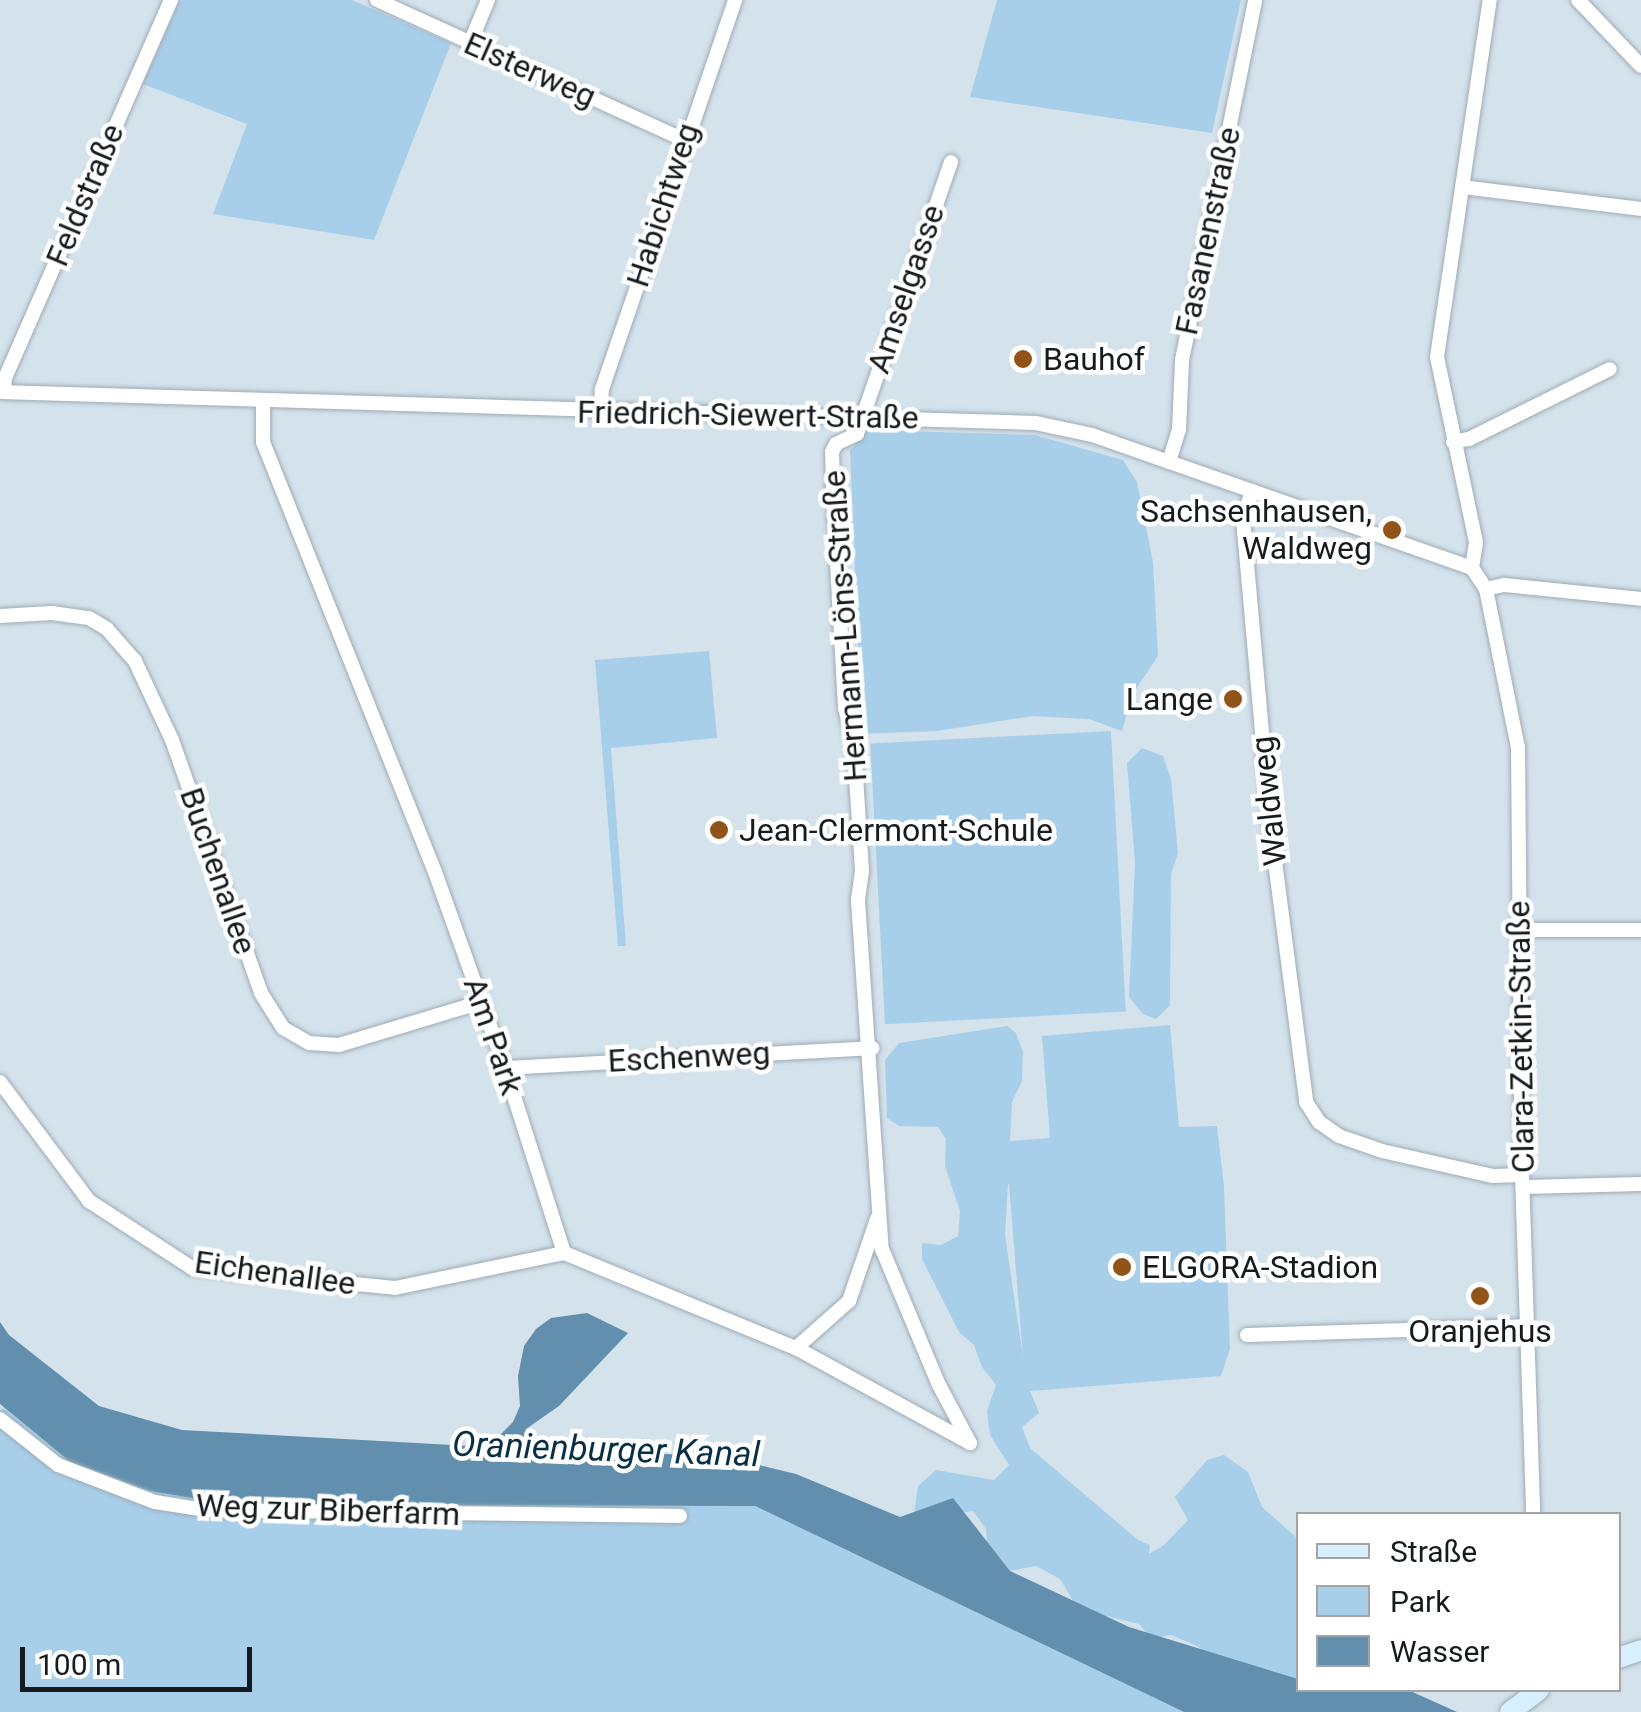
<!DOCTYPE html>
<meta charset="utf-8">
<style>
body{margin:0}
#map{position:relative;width:1641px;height:1712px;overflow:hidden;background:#d4e2ec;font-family:Roboto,sans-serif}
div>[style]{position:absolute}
.green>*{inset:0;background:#a8cfea;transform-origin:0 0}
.water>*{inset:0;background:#618fad}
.roads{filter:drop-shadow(0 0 2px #9eacb5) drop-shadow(0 0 2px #9eacb5)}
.street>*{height:14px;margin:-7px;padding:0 7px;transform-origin:7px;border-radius:7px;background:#fff}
.secondary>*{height:20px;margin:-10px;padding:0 10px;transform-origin:10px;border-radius:10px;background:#d7efff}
.dots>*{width:28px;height:28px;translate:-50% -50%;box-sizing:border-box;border:5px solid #fff;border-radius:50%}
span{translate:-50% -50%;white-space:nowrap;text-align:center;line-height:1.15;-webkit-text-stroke:9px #fff;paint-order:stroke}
.street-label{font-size:32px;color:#161b1e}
.poi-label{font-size:32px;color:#161b1e}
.left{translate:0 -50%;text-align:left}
.right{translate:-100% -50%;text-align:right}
.water-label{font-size:35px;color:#072f45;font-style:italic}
.legend{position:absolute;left:1296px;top:1512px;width:325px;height:180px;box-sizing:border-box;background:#fff;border:2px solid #a2a4a5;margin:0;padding:12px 18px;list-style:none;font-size:30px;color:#161b1e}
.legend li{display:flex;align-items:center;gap:20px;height:50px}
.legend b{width:50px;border:2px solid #a2a4a5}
.scale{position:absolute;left:20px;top:1647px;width:232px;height:45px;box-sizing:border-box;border:5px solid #161b1e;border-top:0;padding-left:12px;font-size:30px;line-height:35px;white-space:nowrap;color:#161b1e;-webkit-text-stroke:8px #fff;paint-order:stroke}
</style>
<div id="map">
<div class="green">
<div style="clip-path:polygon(180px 0,352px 0,451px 43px,374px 240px,213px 214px,247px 124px,143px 84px)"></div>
<div style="clip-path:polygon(997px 0,1241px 0,1212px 133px,970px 97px)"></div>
<div style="clip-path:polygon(870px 430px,1035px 435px,1123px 460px,1137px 482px,1153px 562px,1158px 656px,1132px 695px,1122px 731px,1089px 719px,1033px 716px,937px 731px,862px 734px,850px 450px)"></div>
<div style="clip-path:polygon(709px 651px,717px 738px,611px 748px,626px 946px,618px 946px,595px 660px)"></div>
<div style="left:1111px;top:731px;width:281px;height:241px;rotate:87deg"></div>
<div style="clip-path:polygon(1142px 748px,1163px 756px,1171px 779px,1178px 853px,1171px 874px,1170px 1005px,1156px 1019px,1143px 1014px,1129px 997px,1135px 862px,1127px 763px)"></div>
<div style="clip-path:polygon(evenodd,1170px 1025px,1179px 1127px,1217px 1126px,1224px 1186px,1230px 1349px,1221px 1376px,1030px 1391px,1039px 1413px,1022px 1427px,1030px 1448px,1138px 1540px,1150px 1545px,1149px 1554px,1164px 1545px,1188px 1520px,1175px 1497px,1207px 1460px,1224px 1455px,1248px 1472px,1262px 1507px,1298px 1539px,1298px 1679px,1238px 1677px,1197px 1646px,1171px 1635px,1151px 1638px,1139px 1624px,1078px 1609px,1060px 1579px,1036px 1566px,1010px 1571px,988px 1563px,986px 1529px,973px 1511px,913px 1521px,918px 1486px,936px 1470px,994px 1480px,1009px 1465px,990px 1435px,987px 1411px,996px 1385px,982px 1367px,974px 1345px,959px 1332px,922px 1259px,922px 1243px,941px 1245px,958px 1236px,960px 1211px,945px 1166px,946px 1139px,938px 1127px,899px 1126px,887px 1118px,885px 1060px,899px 1043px,1007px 1026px,1016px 1033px,1023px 1052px,1022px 1081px,1012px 1102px,1010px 1141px,1050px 1138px,1042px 1036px,1170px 1025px,1008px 1184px,1009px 1184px,1023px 1357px,1005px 1235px,1008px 1184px)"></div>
<div style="clip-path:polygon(4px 1408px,69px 1461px,233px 1505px,755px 1506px,1184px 1712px,0 1712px,0 1411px)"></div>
</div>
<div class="water">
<div style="clip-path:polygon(587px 1313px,628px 1333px,559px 1406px,526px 1429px,523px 1440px,528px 1449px,721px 1456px,796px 1474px,900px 1517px,953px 1498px,1010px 1571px,1129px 1627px,1298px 1679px,1298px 1690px,1408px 1690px,1457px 1712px,1184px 1712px,755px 1506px,233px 1505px,150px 1491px,69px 1461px,0 1404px,0 1322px,9px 1335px,99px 1406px,182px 1430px,470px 1446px,493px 1442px,513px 1422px,520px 1406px,518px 1376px,524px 1346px,536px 1329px,551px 1318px)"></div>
</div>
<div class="roads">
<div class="street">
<div style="left:377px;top:0;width:337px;rotate:24.5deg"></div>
<div style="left:1578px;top:0;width:91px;rotate:46.3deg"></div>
<div style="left:470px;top:43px;width:47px;rotate:-67.3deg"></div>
<div style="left:951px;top:162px;width:288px;rotate:109.1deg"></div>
<div style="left:857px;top:434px;width:23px;rotate:155deg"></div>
<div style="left:836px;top:444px;width:9px;rotate:117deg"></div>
<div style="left:832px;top:452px;width:35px;rotate:88deg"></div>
<div style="left:833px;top:487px;width:221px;rotate:86.9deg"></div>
<div style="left:845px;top:708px;width:37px;rotate:76deg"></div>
<div style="left:854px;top:744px;width:127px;rotate:86.4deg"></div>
<div style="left:862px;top:871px;width:30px;rotate:98deg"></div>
<div style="left:858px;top:901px;width:349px;rotate:86.1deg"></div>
<div style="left:882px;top:1249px;width:147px;rotate:67.3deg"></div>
<div style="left:939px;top:1385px;width:66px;rotate:61.9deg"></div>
<div style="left:1462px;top:187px;width:180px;rotate:7deg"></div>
<div style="left:0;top:392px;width:1036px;rotate:1.71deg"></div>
<div style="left:1036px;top:423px;width:57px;rotate:12.1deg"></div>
<div style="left:1092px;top:435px;width:403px;rotate:19.3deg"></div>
<div style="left:4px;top:392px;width:14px;rotate:-86deg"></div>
<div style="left:5px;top:378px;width:413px;rotate:-66.3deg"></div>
<div style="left:263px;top:402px;width:40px;rotate:90deg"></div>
<div style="left:263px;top:442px;width:463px;rotate:68.2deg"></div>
<div style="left:435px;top:872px;width:208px;rotate:70.3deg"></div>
<div style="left:505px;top:1068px;width:194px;rotate:72.3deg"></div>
<div style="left:564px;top:1253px;width:251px;rotate:22.3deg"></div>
<div style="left:796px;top:1348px;width:198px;rotate:28.6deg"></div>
<div style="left:601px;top:412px;width:23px;rotate:-88deg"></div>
<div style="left:602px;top:389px;width:411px;rotate:-71.1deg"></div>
<div style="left:1453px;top:442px;width:16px;rotate:-11deg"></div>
<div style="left:1469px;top:439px;width:157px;rotate:-26.4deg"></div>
<div style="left:1169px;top:462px;width:34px;rotate:-73deg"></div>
<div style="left:1179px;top:430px;width:70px;rotate:-87.5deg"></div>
<div style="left:1182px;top:360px;width:367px;rotate:-78.5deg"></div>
<div style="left:1252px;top:491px;width:29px;rotate:108deg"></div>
<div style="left:1243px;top:519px;width:305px;rotate:84.9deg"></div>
<div style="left:1270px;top:823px;width:281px;rotate:82.6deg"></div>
<div style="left:1306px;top:1102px;width:24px;rotate:57deg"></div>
<div style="left:1319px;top:1122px;width:24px;rotate:35deg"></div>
<div style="left:1339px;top:1136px;width:46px;rotate:19.2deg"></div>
<div style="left:1382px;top:1151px;width:114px;rotate:12.7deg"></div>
<div style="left:1493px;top:1176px;width:29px;rotate:-2deg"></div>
<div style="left:1472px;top:568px;width:25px;rotate:56deg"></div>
<div style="left:1486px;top:589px;width:161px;rotate:78.6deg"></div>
<div style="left:1518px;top:747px;width:428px;rotate:89.5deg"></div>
<div style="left:1522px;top:1175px;width:339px;rotate:88.1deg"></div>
<div style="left:1472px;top:568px;width:26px;rotate:-81deg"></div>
<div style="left:1476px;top:542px;width:189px;rotate:-101.9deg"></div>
<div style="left:1437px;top:357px;width:361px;rotate:-81.6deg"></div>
<div style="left:1486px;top:589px;width:18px;rotate:-13deg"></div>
<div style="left:1504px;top:585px;width:138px;rotate:5.8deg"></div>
<div style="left:0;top:616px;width:52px;rotate:-3.3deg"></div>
<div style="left:52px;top:613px;width:37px;rotate:8deg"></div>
<div style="left:89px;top:618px;width:21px;rotate:31deg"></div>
<div style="left:107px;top:629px;width:43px;rotate:48.8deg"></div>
<div style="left:135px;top:661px;width:87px;rotate:64.9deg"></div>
<div style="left:172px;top:740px;width:268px;rotate:70.6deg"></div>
<div style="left:261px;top:993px;width:41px;rotate:57.8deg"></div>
<div style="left:283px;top:1028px;width:30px;rotate:30deg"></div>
<div style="left:309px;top:1043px;width:30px;rotate:4deg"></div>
<div style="left:339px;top:1045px;width:148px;rotate:-16.8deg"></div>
<div style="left:1519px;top:930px;width:122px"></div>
<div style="left:505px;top:1068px;width:368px;rotate:-3.1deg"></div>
<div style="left:0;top:1082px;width:149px;rotate:53.2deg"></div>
<div style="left:89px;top:1201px;width:123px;rotate:33deg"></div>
<div style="left:192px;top:1268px;width:204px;rotate:5.6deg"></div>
<div style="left:395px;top:1288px;width:173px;rotate:-11.7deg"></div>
<div style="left:1523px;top:1187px;width:118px;rotate:-1.5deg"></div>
<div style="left:1247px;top:1335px;width:279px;rotate:-1.8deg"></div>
<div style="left:796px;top:1348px;width:71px;rotate:-41.6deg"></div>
<div style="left:849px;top:1301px;width:87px;rotate:-71.1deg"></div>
<div style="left:0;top:1419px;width:74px;rotate:38.4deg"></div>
<div style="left:58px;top:1465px;width:104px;rotate:20.9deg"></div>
<div style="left:155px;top:1502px;width:52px;rotate:8.9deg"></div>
<div style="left:206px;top:1510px;width:474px;rotate:0.7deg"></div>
</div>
<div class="secondary">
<div style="left:1618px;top:1658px;width:24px;rotate:-19deg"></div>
<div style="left:1510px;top:1712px;width:36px;rotate:-37deg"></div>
</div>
</div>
<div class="dots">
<div style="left:1023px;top:359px;background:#915318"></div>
<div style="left:1392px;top:530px;background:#915318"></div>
<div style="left:1233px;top:699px;background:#915318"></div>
<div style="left:719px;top:830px;background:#915318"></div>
<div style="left:1122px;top:1267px;background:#915318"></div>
<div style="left:1480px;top:1296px;background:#915318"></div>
</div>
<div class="street-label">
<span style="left:530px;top:70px;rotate:24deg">Elsterweg</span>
<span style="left:85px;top:195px;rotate:-67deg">Feldstraße</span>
<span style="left:663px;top:205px;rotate:-72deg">Habichtweg</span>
<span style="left:1208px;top:231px;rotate:-78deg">Fasanenstraße</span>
<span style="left:906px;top:289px;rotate:-71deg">Amselgasse</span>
<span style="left:748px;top:415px;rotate:1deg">Friedrich-Siewert-Straße</span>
<span style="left:845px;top:626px;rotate:-94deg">Hermann-Löns-Straße</span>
<span style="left:1269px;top:801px;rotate:-96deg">Waldweg</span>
<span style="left:218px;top:871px;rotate:71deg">Buchenallee</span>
<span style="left:493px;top:1036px;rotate:71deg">Am Park</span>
<span style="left:1521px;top:1037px;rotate:-91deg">Clara-Zetkin-Straße</span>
<span style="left:689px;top:1057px;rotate:-3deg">Eschenweg</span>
<span style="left:275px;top:1273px;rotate:8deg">Eichenallee</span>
<span style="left:328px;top:1510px;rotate:2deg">Weg zur Biberfarm</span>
</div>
<div class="poi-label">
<span class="left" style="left:1043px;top:359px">Bauhof</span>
<span class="right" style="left:1372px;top:530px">Sachsenhausen,<br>Waldweg</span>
<span class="right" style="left:1213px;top:699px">Lange</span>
<span class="left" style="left:739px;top:830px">Jean-Clermont-Schule</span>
<span class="left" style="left:1142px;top:1267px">ELGORA-Stadion</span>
<span style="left:1480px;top:1331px">Oranjehus</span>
</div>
<div class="water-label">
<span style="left:606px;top:1450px;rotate:2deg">Oranienburger Kanal</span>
</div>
<ul class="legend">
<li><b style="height:12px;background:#d7efff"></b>Straße</li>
<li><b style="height:28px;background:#a8cfea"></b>Park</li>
<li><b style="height:28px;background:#618fad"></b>Wasser</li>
</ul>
<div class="scale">100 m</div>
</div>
